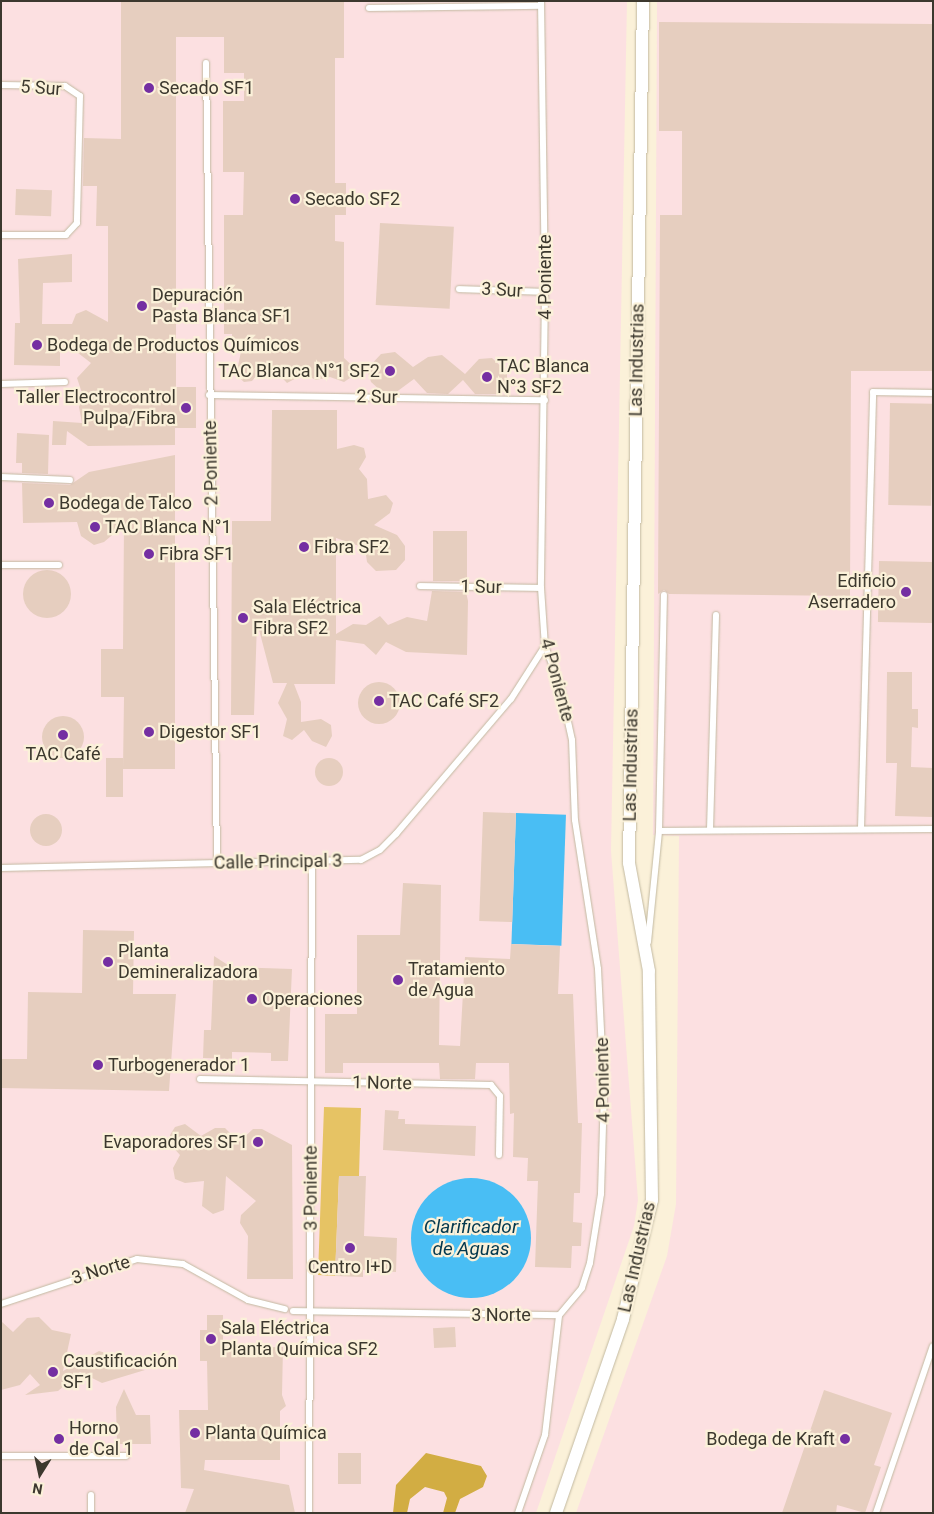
<!DOCTYPE html>
<meta charset="utf-8">
<style>
body{margin:0}
#map{position:relative;width:934px;height:1514px;overflow:hidden;background:#fbf1d9;font-family:Roboto,sans-serif}
div>[style]{position:absolute}
.industrial>*{inset:0;background:#fce0e1}
.green>*{inset:0;background:#e6c364}
.forest>*{inset:0;background:#d2ad43}
.water>*{inset:0;background:#49bef4;transform-origin:0 0}
.round{border-radius:50%}
.building>*{inset:0;background:#e6cebf;transform-origin:0 0}
.roads{filter:drop-shadow(0 0 1px #c2b9a1) drop-shadow(0 0 1px #c2b9a1)}
.lane>*{height:6px;margin:-3px;padding:0 3px;transform-origin:3px;border-radius:3px;background:#fff}
.street>*{height:12px;margin:-6px;padding:0 6px;transform-origin:6px;border-radius:6px;background:#fff}
.dots>*{width:14px;height:14px;translate:-50% -50%;box-sizing:border-box;border:2px solid #fbf1d9;border-radius:50%}
span{translate:-50% -50%;white-space:nowrap;text-align:center;line-height:1.15;-webkit-text-stroke:4.5px #fbf1d9;paint-order:stroke}
.street-label{font-size:18px;color:#3c382e}
.poi-label{font-size:18px;color:#3c382e}
.left{translate:0 -50%;text-align:left}
.right{translate:-100% -50%;text-align:right}
.water-label{font-size:19px;color:#03384e;font-style:italic}
.frame{position:absolute;inset:0;border:2px solid #3c382e;pointer-events:none}
.north{position:absolute;left:15px;top:1449px;width:50px;height:50px;-webkit-text-stroke:4px #fbf1d9;paint-order:stroke;rotate:190deg;font-size:14px;font-weight:700;line-height:20px;text-align:center;color:#3c382e}
.north::after{content:'';display:block;margin:auto;width:18px;height:22px;background:#3c382e;clip-path:polygon(50% 0,100% 100%,50% 72%,0 100%)}
</style>
<div id="map">
<div class="industrial">
<div style="clip-path:polygon(1px 1px,627px 1px,611px 851px,638px 1200px,634px 1226px,536px 1513px,1px 1513px)"></div>
<div style="clip-path:polygon(657px 1px,933px 1px,933px 1513px,576px 1513px,667px 1256px,676px 1204px,679px 836px,653px 835px)"></div>
</div>
<div class="green">
<div style="clip-path:polygon(324px 1107px,361px 1108px,359px 1176px,339px 1176px,335px 1276px,318px 1275px)"></div>
</div>
<div class="forest">
<div style="clip-path:polygon(426px 1453px,481px 1466px,487px 1476px,483px 1487px,460px 1499px,455px 1513px,443px 1513px,447px 1498px,444px 1492px,425px 1487px,410px 1499px,407px 1513px,393px 1513px,396px 1485px)"></div>
</div>
<div class="water">
<div style="left:516px;top:813px;width:50px;height:131px;rotate:2deg"></div>
<div class="round" style="left:411px;top:1178px;width:120px;height:120px"></div>
</div>
<div class="building">
<div style="clip-path:polygon(121px 1px,344px 1px,344px 58px,335px 58px,335px 183px,346px 183px,346px 215px,335px 215px,335px 241px,344px 242px,344px 358px,359px 372px,344px 382px,330px 377px,316px 380px,304px 374px,287px 383px,267px 362px,252px 381px,244px 382px,236px 375px,242px 347px,232px 347px,232px 334px,224px 334px,224px 215px,243px 215px,244px 172px,223px 172px,223px 101px,244px 101px,244px 73px,224px 73px,224px 37px,176px 37px,176px 387px,196px 387px,196px 428px,175px 428px,175px 445px,88px 446px,67px 431px,66px 445px,52px 445px,53px 421px,82px 423px,79px 407px,83px 396px,77px 378px,91px 363px,60px 339px,60px 366px,14px 365px,15px 323px,20px 323px,18px 259px,72px 254px,72px 282px,43px 283px,42px 324px,72px 324px,76px 314px,86px 310px,108px 322px,108px 226px,96px 226px,97px 186px,83px 186px,84px 138px,121px 139px)"></div>
<div style="clip-path:polygon(659px 22px,933px 24px,933px 371px,851px 371px,850px 596px,669px 594px,664px 590px,658px 594px,660px 215px,682px 215px,682px 131px,659px 131px)"></div>
<div style="left:16px;top:189px;width:36px;height:26px;rotate:2deg"></div>
<div style="left:380px;top:223px;width:74px;height:82px;rotate:3deg"></div>
<div style="clip-path:polygon(395px 352px,413px 367px,428px 357px,442px 355px,465px 374px,479px 359px,492px 358px,507px 372px,507px 386px,500px 394px,475px 394px,463px 380px,448px 394px,427px 393px,414px 379px,395px 393px,381px 391px,371px 382px,367px 369px,381px 354px)"></div>
<div style="left:890px;top:403px;width:43px;height:102px;rotate:1deg"></div>
<div style="clip-path:polygon(272px 410px,337px 410px,337px 449px,354px 445px,364px 448px,366px 457px,359px 469px,367px 479px,368px 499px,386px 495px,393px 503px,390px 513px,374px 525px,397px 535px,405px 546px,405px 560px,396px 570px,376px 571px,367px 562px,365px 548px,336px 538px,336px 634px,353px 624px,366px 625px,380px 616px,388px 625px,407px 617px,427px 621px,432px 591px,466px 592px,468px 601px,467px 655px,406px 652px,386px 642px,376px 655px,364px 644px,336px 640px,335px 684px,294px 684px,301px 702px,301px 722px,321px 719px,331px 725px,332px 736px,326px 747px,312px 741px,304px 730px,292px 740px,283px 736px,287px 719px,278px 703px,287px 683px,273px 683px,257px 622px,254px 715px,231px 715px,232px 521px,271px 521px)"></div>
<div style="clip-path:polygon(17px 433px,49px 435px,48px 474px,22px 473px,22px 463px,16px 463px)"></div>
<div style="clip-path:polygon(175px 455px,175px 769px,123px 769px,124px 697px,101px 697px,101px 649px,123px 649px,124px 525px,104px 542px,94px 545px,81px 536px,77px 522px,23px 523px,22px 483px,70px 485px,89px 472px)"></div>
<div style="left:433px;top:531px;width:34px;height:50px"></div>
<div style="left:879px;top:561px;width:54px;height:61px;rotate:1deg"></div>
<div class="round" style="left:23px;top:570px;width:48px;height:48px"></div>
<div style="clip-path:polygon(887px 672px,912px 672px,912px 709px,918px 709px,918px 728px,912px 727px,911px 767px,933px 768px,933px 817px,895px 816px,897px 763px,886px 763px)"></div>
<div class="round" style="left:358px;top:682px;width:42px;height:42px"></div>
<div class="round" style="left:42px;top:716px;width:42px;height:42px"></div>
<div class="round" style="left:315px;top:758px;width:28px;height:28px"></div>
<div style="left:106px;top:758px;width:17px;height:39px"></div>
<div style="left:483px;top:812px;width:33px;height:109px;rotate:2deg"></div>
<div class="round" style="left:30px;top:814px;width:32px;height:32px"></div>
<div style="clip-path:polygon(403px 883px,441px 885px,439px 1045px,460px 1046px,465px 957px,510px 959px,511px 944px,560px 946px,558px 994px,573px 994px,578px 1123px,582px 1123px,580px 1193px,574px 1193px,573px 1222px,582px 1223px,581px 1246px,572px 1246px,571px 1268px,535px 1267px,538px 1181px,527px 1181px,528px 1158px,513px 1157px,514px 1113px,510px 1114px,509px 1063px,476px 1063px,475px 1079px,440px 1079px,439px 1063px,343px 1063px,343px 1073px,325px 1073px,325px 1014px,357px 1014px,357px 935px,400px 935px)"></div>
<div style="clip-path:polygon(83px 930px,134px 931px,133px 994px,176px 994px,169px 1091px,1px 1088px,1px 1059px,27px 1059px,28px 992px,82px 993px)"></div>
<div style="clip-path:polygon(214px 956px,231px 967px,292px 969px,288px 1061px,271px 1061px,271px 1053px,232px 1052px,232px 1059px,203px 1058px,204px 1030px,211px 1030px)"></div>
<div style="clip-path:polygon(385px 1110px,399px 1111px,398px 1119px,405px 1119px,405px 1124px,476px 1126px,475px 1156px,383px 1150px)"></div>
<div style="clip-path:polygon(185px 1124px,201px 1136px,215px 1128px,225px 1128px,239px 1142px,253px 1129px,262px 1129px,292px 1145px,293px 1279px,247px 1279px,248px 1236px,240px 1223px,241px 1215px,256px 1201px,226px 1176px,224px 1210px,213px 1214px,202px 1206px,204px 1181px,185px 1183px,175px 1179px,173px 1168px,180px 1155px,171px 1145px,170px 1135px,175px 1127px)"></div>
<div style="clip-path:polygon(339px 1176px,366px 1176px,364px 1236px,397px 1238px,396px 1272px,363px 1270px,363px 1277px,335px 1276px)"></div>
<div style="clip-path:polygon(207px 1315px,223px 1315px,223px 1348px,283px 1347px,282px 1395px,286px 1406px,280px 1411px,280px 1460px,205px 1460px,204px 1470px,289px 1485px,295px 1513px,185px 1513px,194px 1489px,181px 1488px,179px 1410px,208px 1410px,207px 1361px,200px 1361px,200px 1330px,207px 1330px)"></div>
<div style="clip-path:polygon(39px 1317px,52px 1330px,71px 1334px,63px 1371px,99px 1351px,109px 1354px,116px 1366px,145px 1370px,102px 1383px,80px 1372px,58px 1391px,25px 1395px,40px 1385px,30px 1374px,20px 1385px,1px 1390px,1px 1321px,13px 1332px,27px 1318px)"></div>
<div style="left:455px;top:1327px;width:20px;height:22px;rotate:87deg"></div>
<div style="clip-path:polygon(124px 1389px,136px 1415px,150px 1415px,151px 1444px,117px 1444px,116px 1407px)"></div>
<div style="clip-path:polygon(824px 1390px,892px 1413px,874px 1465px,881px 1467px,865px 1513px,837px 1505px,836px 1513px,782px 1513px)"></div>
<div style="left:338px;top:1453px;width:23px;height:31px"></div>
</div>
<div class="roads">
<div class="lane">
<div style="left:541px;top:1px;width:291px;rotate:89.2deg"></div>
<div style="left:545px;top:292px;width:296px;rotate:90.8deg"></div>
<div style="left:541px;top:588px;width:58px;rotate:86.1deg"></div>
<div style="left:545px;top:646px;width:42px;rotate:69deg"></div>
<div style="left:560px;top:685px;width:56px;rotate:77.7deg"></div>
<div style="left:572px;top:740px;width:80px;rotate:87.9deg"></div>
<div style="left:575px;top:820px;width:151px;rotate:81.2deg"></div>
<div style="left:598px;top:969px;width:123px;rotate:87.2deg"></div>
<div style="left:604px;top:1092px;width:102px;rotate:91.7deg"></div>
<div style="left:601px;top:1194px;width:70px;rotate:99.1deg"></div>
<div style="left:590px;top:1263px;width:26px;rotate:108deg"></div>
<div style="left:582px;top:1288px;width:35px;rotate:130deg"></div>
<div style="left:369px;top:8px;width:172px;rotate:-0.7deg"></div>
<div style="left:206px;top:63px;width:800px;rotate:89.21deg"></div>
<div style="left:1px;top:85px;width:64px;rotate:0.9deg"></div>
<div style="left:65px;top:86px;width:18px;rotate:34deg"></div>
<div style="left:80px;top:96px;width:127px;rotate:91.4deg"></div>
<div style="left:77px;top:223px;width:16px;rotate:133deg"></div>
<div style="left:66px;top:235px;width:65px;rotate:180deg"></div>
<div style="left:459px;top:289px;width:86px;rotate:2deg"></div>
<div style="left:1px;top:384px;width:64px;rotate:-1.8deg"></div>
<div style="left:209px;top:395px;width:336px;rotate:0.9deg"></div>
<div style="left:1px;top:477px;width:69px;rotate:2.5deg"></div>
<div style="left:1px;top:565px;width:58px"></div>
<div style="left:420px;top:586px;width:121px;rotate:0.9deg"></div>
<div style="left:861px;top:828px;width:436px;rotate:-88.4deg"></div>
<div style="left:873px;top:392px;width:60px;rotate:1deg"></div>
<div style="left:710px;top:830px;width:215px;rotate:-88.4deg"></div>
<div style="left:659px;top:831px;width:236px;rotate:-88.8deg"></div>
<div style="left:1px;top:868px;width:360px;rotate:-1.3deg"></div>
<div style="left:361px;top:860px;width:21px;rotate:-28deg"></div>
<div style="left:380px;top:850px;width:23px;rotate:-45deg"></div>
<div style="left:396px;top:834px;width:177px;rotate:-49.6deg"></div>
<div style="left:511px;top:699px;width:63px;rotate:-57.3deg"></div>
<div style="left:648px;top:942px;width:112px;rotate:-84.3deg"></div>
<div style="left:659px;top:831px;width:274px;rotate:-0.4deg"></div>
<div style="left:200px;top:1079px;width:291px;rotate:1.2deg"></div>
<div style="left:491px;top:1085px;width:14px;rotate:51deg"></div>
<div style="left:500px;top:1096px;width:59px;rotate:91deg"></div>
<div style="left:1px;top:1304px;width:143px;rotate:-18.3deg"></div>
<div style="left:137px;top:1259px;width:46px;rotate:6.2deg"></div>
<div style="left:183px;top:1264px;width:74px;rotate:29deg"></div>
<div style="left:248px;top:1300px;width:38px;rotate:14deg"></div>
<div style="left:293px;top:1311px;width:266px;rotate:0.9deg"></div>
<div style="left:1px;top:1456px;width:125px"></div>
<div style="left:91px;top:1513px;width:18px;rotate:-90deg"></div>
<div style="left:309px;top:1513px;width:649px;rotate:-89.74deg"></div>
<div style="left:518px;top:1513px;width:83px;rotate:-70.9deg"></div>
<div style="left:545px;top:1435px;width:121px;rotate:-83.3deg"></div>
<div style="left:876px;top:1513px;width:176px;rotate:-71.2deg"></div>
</div>
<div class="street">
<div style="left:556px;top:1513px;width:205px;rotate:-70.9deg"></div>
<div style="left:623px;top:1319px;width:122px;rotate:-76.3deg"></div>
<div style="left:652px;top:1200px;width:229px;rotate:-90.8deg"></div>
<div style="left:649px;top:971px;width:110px;rotate:-100.5deg"></div>
<div style="left:629px;top:863px;width:862px;rotate:-89.07deg"></div>
</div>
</div>
<div class="dots">
<div style="left:149px;top:88px;background:#742fa2"></div>
<div style="left:295px;top:199px;background:#742fa2"></div>
<div style="left:142px;top:306px;background:#742fa2"></div>
<div style="left:37px;top:345px;background:#742fa2"></div>
<div style="left:390px;top:371px;background:#742fa2"></div>
<div style="left:487px;top:377px;background:#742fa2"></div>
<div style="left:186px;top:408px;background:#742fa2"></div>
<div style="left:49px;top:503px;background:#742fa2"></div>
<div style="left:95px;top:527px;background:#742fa2"></div>
<div style="left:304px;top:547px;background:#742fa2"></div>
<div style="left:149px;top:554px;background:#742fa2"></div>
<div style="left:906px;top:592px;background:#742fa2"></div>
<div style="left:243px;top:618px;background:#742fa2"></div>
<div style="left:379px;top:701px;background:#742fa2"></div>
<div style="left:149px;top:732px;background:#742fa2"></div>
<div style="left:63px;top:735px;background:#742fa2"></div>
<div style="left:108px;top:962px;background:#742fa2"></div>
<div style="left:398px;top:980px;background:#742fa2"></div>
<div style="left:252px;top:999px;background:#742fa2"></div>
<div style="left:98px;top:1065px;background:#742fa2"></div>
<div style="left:258px;top:1142px;background:#742fa2"></div>
<div style="left:350px;top:1248px;background:#742fa2"></div>
<div style="left:211px;top:1339px;background:#742fa2"></div>
<div style="left:53px;top:1372px;background:#742fa2"></div>
<div style="left:195px;top:1433px;background:#742fa2"></div>
<div style="left:59px;top:1439px;background:#742fa2"></div>
<div style="left:845px;top:1439px;background:#742fa2"></div>
</div>
<div class="street-label">
<span style="left:41px;top:88px;rotate:4deg">5 Sur</span>
<span style="left:545px;top:277px;rotate:-90deg">4 Poniente</span>
<span style="left:502px;top:290px;rotate:3deg">3 Sur</span>
<span style="left:637px;top:360px;rotate:-89deg">Las Industrias</span>
<span style="left:377px;top:397px;rotate:1deg">2 Sur</span>
<span style="left:211px;top:463px;rotate:-91deg">2 Poniente</span>
<span style="left:481px;top:587px;rotate:1deg">1 Sur</span>
<span style="left:557px;top:680px;rotate:75deg">4 Poniente</span>
<span style="left:631px;top:765px;rotate:-89deg">Las Industrias</span>
<span style="left:278px;top:862px;rotate:-1deg">Calle Principal 3</span>
<span style="left:603px;top:1080px;rotate:-91deg">4 Poniente</span>
<span style="left:382px;top:1083px;rotate:1deg">1 Norte</span>
<span style="left:311px;top:1188px;rotate:-90deg">3 Poniente</span>
<span style="left:637px;top:1257px;rotate:-77deg">Las Industrias</span>
<span style="left:101px;top:1270px;rotate:-17deg">3 Norte</span>
<span style="left:501px;top:1315px">3 Norte</span>
</div>
<div class="poi-label">
<span class="left" style="left:159px;top:88px">Secado SF1</span>
<span class="left" style="left:305px;top:199px">Secado SF2</span>
<span class="left" style="left:152px;top:306px">Depuración<br>Pasta Blanca SF1</span>
<span class="left" style="left:47px;top:345px">Bodega de Productos Químicos</span>
<span class="left" style="left:497px;top:377px">TAC Blanca<br>N°3 SF2</span>
<span class="right" style="left:380px;top:371px">TAC Blanca N°1 SF2</span>
<span class="right" style="left:176px;top:408px">Taller Electrocontrol<br>Pulpa/Fibra</span>
<span class="left" style="left:59px;top:503px">Bodega de Talco</span>
<span class="left" style="left:105px;top:527px">TAC Blanca N°1</span>
<span class="left" style="left:314px;top:547px">Fibra SF2</span>
<span class="left" style="left:159px;top:554px">Fibra SF1</span>
<span class="right" style="left:896px;top:592px">Edificio<br>Aserradero</span>
<span class="left" style="left:253px;top:618px">Sala Eléctrica<br>Fibra SF2</span>
<span class="left" style="left:389px;top:701px">TAC Café SF2</span>
<span class="left" style="left:159px;top:732px">Digestor SF1</span>
<span style="left:63px;top:754px">TAC Café</span>
<span class="left" style="left:118px;top:962px">Planta<br>Demineralizadora</span>
<span class="left" style="left:408px;top:980px">Tratamiento<br>de Agua</span>
<span class="left" style="left:262px;top:999px">Operaciones</span>
<span class="left" style="left:108px;top:1065px">Turbogenerador 1</span>
<span class="right" style="left:248px;top:1142px">Evaporadores SF1</span>
<span style="left:350px;top:1267px">Centro I+D</span>
<span class="left" style="left:221px;top:1339px">Sala Eléctrica<br>Planta Química SF2</span>
<span class="left" style="left:63px;top:1372px">Caustificación<br>SF1</span>
<span class="left" style="left:69px;top:1439px">Horno<br>de Cal 1</span>
<span class="left" style="left:205px;top:1433px">Planta Química</span>
<span class="right" style="left:835px;top:1439px">Bodega de Kraft</span>
</div>
<div class="water-label">
<span style="left:471px;top:1238px">Clarificador<br>de Aguas</span>
</div>
<div class="frame"></div>
<div class="north">N</div>
</div>
